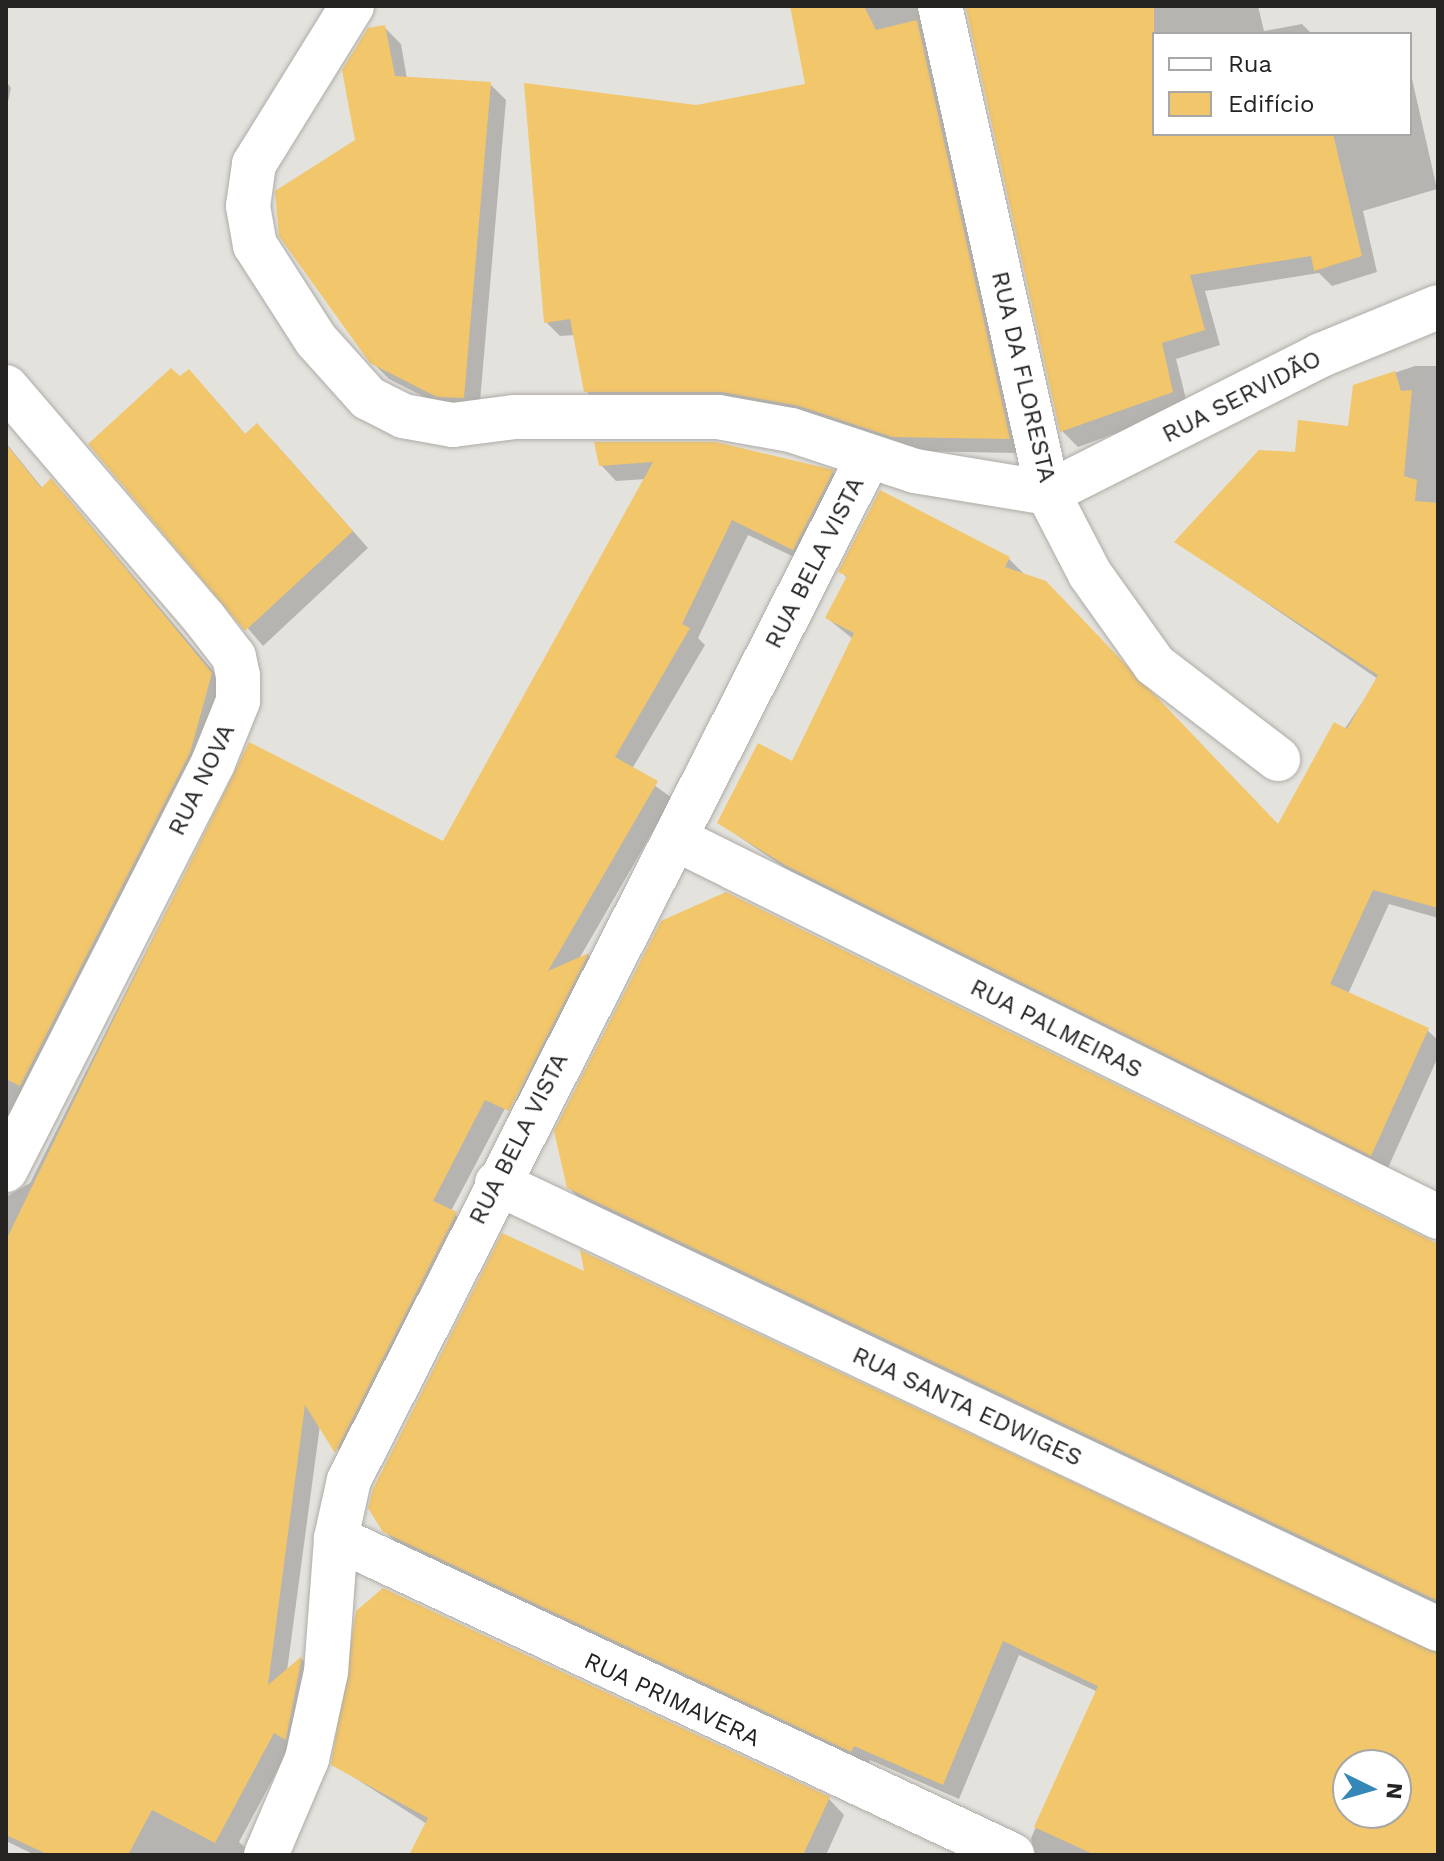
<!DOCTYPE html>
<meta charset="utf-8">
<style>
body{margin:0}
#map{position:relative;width:1444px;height:1861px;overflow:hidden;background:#e4e2dd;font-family:"Work Sans",sans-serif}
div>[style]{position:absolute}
.shadow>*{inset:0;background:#0003}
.building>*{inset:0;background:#f2c66a}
.roads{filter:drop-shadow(0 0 2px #aeaba7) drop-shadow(0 0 2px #aeaba7)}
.minor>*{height:44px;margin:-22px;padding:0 22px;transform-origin:22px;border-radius:22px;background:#fff}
span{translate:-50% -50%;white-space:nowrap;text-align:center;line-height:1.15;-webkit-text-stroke:8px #fff;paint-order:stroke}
.street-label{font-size:24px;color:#242321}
.frame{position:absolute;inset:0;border:8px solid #242321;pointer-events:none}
.legend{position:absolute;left:1152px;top:32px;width:260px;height:104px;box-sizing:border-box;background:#fff;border:2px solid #a7a7a6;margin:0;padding:10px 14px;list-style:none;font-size:24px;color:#242321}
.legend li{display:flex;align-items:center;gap:16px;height:40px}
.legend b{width:40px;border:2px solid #a7a7a6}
.north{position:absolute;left:1332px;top:1749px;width:80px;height:80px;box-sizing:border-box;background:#fff;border:2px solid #a7a7a6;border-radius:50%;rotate:95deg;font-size:22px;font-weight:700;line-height:32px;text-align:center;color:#242321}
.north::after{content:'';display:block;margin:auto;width:28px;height:36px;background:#3487b7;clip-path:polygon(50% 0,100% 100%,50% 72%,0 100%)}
</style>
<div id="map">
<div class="shadow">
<div style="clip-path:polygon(792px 6px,919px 6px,1024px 453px,908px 451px,601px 406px,586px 391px,575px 335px,560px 336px,546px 322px,696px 107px,807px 85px)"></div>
<div style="clip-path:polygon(968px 6px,1258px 6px,1264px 31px,1302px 24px,1312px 34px,1154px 34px,1154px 134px,1410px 134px,1410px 70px,1437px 189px,1363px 211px,1377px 272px,1332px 286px,1319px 273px,1205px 291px,1220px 345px,1176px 359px,1188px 407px,1078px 447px,1062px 431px)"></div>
<div style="clip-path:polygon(385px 28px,401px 44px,407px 79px,490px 84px,506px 100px,479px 413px,454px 412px,389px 379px,372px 362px,357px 141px)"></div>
<div style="clip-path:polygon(6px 81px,11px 88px,6px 111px)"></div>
<div style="clip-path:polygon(1415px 366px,1438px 366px,1438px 918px,1389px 904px,1348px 994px,1427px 1030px,1438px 1040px,1438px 1057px,1387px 1170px,804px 881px,719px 823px,793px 763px,853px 639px,827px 618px,848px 579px,841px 571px,880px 493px,1009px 559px,1279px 827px,1378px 679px,1177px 542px,1297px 454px,1350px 428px,1355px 386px)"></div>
<div style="clip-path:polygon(180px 379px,205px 388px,246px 435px,274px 442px,368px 548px,263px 646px,91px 445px)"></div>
<div style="clip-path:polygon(6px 443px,43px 489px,51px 481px,67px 497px,225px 685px,6px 1161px)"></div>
<div style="clip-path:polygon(596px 444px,833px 472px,848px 488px,809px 564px,748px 535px,698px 638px,705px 645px,632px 769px,672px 798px,579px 959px,588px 955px,603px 970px,525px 1125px,507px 1118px,571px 983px,451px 1211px,472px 1229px,351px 1467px,320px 1425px,287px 1671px,302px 1659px,317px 1674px,290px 1747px,239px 1842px,254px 1855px,35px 1855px,6px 1841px,6px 1197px,30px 1183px,250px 744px,444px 844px,646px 479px,616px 481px,601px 465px)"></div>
<div style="clip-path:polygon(568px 1187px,1438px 1245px,1438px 1608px,585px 1204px)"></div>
<div style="clip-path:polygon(evenodd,587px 1274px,1438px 1653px,1438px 1855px,1034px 1855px,1031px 1838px,1098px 1692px,1019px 1655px,959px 1799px,870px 1760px,867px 1766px,401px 1548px,385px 1531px,587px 1274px,1348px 1765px,1396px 1765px,1396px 1813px,1348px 1813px,1348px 1765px)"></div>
<div style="clip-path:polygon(333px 1764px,829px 1799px,844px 1815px,826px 1855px,411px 1855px,427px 1824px)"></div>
</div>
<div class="building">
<div style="clip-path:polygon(790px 6px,864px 6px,876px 30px,917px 20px,1010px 439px,892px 437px,799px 406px,722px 392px,584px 392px,570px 319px,544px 323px,524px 83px,696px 105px,805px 84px)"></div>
<div style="clip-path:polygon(1154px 6px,1154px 134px,1333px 134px,1362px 256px,1314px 271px,1311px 256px,1190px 275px,1205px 330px,1162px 343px,1173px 392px,1060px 432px,966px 8px)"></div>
<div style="clip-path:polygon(385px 25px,395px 76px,491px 82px,464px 398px,437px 397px,370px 363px,279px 236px,275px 191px,355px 140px,342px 70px,368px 28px)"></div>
<div style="clip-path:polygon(171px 368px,180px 376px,189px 369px,245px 434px,257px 423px,353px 531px,245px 631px,88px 444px)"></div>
<div style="clip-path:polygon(1395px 371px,1401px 391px,1412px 390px,1404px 476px,1417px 480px,1415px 501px,1438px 503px,1438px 908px,1373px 890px,1330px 984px,1429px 1028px,1371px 1156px,785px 865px,717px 823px,758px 743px,792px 761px,854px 633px,825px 618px,847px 576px,838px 572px,880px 490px,1010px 557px,1005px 567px,1046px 581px,1278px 824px,1334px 722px,1347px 729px,1378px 675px,1174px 542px,1259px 450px,1295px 452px,1298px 420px,1348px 426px,1353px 385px)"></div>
<div style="clip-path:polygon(594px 442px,716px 442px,834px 470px,793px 550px,732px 520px,682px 624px,690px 628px,615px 757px,658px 781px,548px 971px,589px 953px,509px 1111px,485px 1100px,433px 1201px,457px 1212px,335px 1453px,305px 1405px,268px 1685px,302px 1656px,286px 1740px,274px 1733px,215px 1843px,152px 1810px,128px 1855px,49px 1855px,6px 1835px,6px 1240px,249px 742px,443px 841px,653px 462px,599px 466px)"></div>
<div style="clip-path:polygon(6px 444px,41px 488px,51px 478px,212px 673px,190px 753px,20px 1086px,6px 1079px)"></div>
<div style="clip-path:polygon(726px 892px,1438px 1244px,1438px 1601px,567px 1188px,554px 1131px,661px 921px)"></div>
<div style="clip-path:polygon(evenodd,502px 1233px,584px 1271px,580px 1250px,1438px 1654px,1438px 1855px,1095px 1855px,1034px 1827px,1098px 1686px,1003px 1641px,943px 1785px,854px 1746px,851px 1752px,383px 1532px,368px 1508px,373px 1489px,502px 1233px,1348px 1765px,1396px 1765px,1396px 1813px,1348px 1813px,1348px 1765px)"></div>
<div style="clip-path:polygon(383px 1588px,830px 1797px,803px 1855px,409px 1855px,428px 1818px,331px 1765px,356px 1611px)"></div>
</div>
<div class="roads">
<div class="minor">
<div style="left:352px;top:6px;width:186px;rotate:121.8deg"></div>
<div style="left:254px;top:164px;width:42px;rotate:98.1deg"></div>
<div style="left:248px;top:206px;width:40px;rotate:80deg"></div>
<div style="left:255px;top:245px;width:113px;rotate:57.3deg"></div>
<div style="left:316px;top:340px;width:78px;rotate:48.1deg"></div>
<div style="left:368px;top:398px;width:39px;rotate:27deg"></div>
<div style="left:403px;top:416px;width:51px;rotate:10.2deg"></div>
<div style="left:453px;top:425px;width:63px;rotate:-7.4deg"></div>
<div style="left:515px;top:417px;width:203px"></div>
<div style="left:718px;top:417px;width:74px;rotate:10.1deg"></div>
<div style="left:791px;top:430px;width:131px;rotate:18.3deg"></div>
<div style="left:915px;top:471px;width:135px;rotate:9.4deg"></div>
<div style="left:1048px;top:493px;width:306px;rotate:-26.8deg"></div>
<div style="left:1321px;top:355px;width:126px;rotate:-22.3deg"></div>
<div style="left:940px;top:6px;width:499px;rotate:77.5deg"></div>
<div style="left:1048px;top:493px;width:91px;rotate:62.6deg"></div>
<div style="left:1090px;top:574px;width:112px;rotate:54.5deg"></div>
<div style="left:1155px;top:665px;width:155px;rotate:37.4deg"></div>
<div style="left:6px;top:387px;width:304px;rotate:49.4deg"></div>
<div style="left:204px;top:618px;width:49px;rotate:52.4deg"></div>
<div style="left:234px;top:657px;width:19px;rotate:78deg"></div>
<div style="left:238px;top:676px;width:25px;rotate:90deg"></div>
<div style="left:238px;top:701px;width:67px;rotate:112deg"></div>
<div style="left:213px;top:763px;width:457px;rotate:117deg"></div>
<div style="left:676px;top:839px;width:851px;rotate:26.38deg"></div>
<div style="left:497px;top:1183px;width:1041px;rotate:25.36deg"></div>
<div style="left:336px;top:1538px;width:747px;rotate:25.12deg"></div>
<div style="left:266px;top:1855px;width:104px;rotate:-66.9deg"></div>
<div style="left:307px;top:1759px;width:89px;rotate:-77.7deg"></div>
<div style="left:326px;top:1672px;width:134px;rotate:-85.7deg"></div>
<div style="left:336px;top:1538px;width:59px;rotate:-77.4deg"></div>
<div style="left:349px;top:1480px;width:1148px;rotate:-63.08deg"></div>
</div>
</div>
<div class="street-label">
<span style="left:1023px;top:377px;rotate:77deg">RUA DA FLORESTA</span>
<span style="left:1242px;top:397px;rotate:-27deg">RUA SERVIDÃO</span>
<span style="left:815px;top:563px;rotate:-63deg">RUA BELA VISTA</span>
<span style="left:202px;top:780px;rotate:-64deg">RUA NOVA</span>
<span style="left:1056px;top:1029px;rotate:27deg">RUA PALMEIRAS</span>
<span style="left:519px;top:1139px;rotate:-63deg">RUA BELA VISTA</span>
<span style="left:967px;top:1407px;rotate:25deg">RUA SANTA EDWIGES</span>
<span style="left:672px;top:1700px;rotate:25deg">RUA PRIMAVERA</span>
</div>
<div class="frame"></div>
<ul class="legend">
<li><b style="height:10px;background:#fff"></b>Rua</li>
<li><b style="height:22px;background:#f2c66a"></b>Edifício</li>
</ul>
<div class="north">N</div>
</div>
